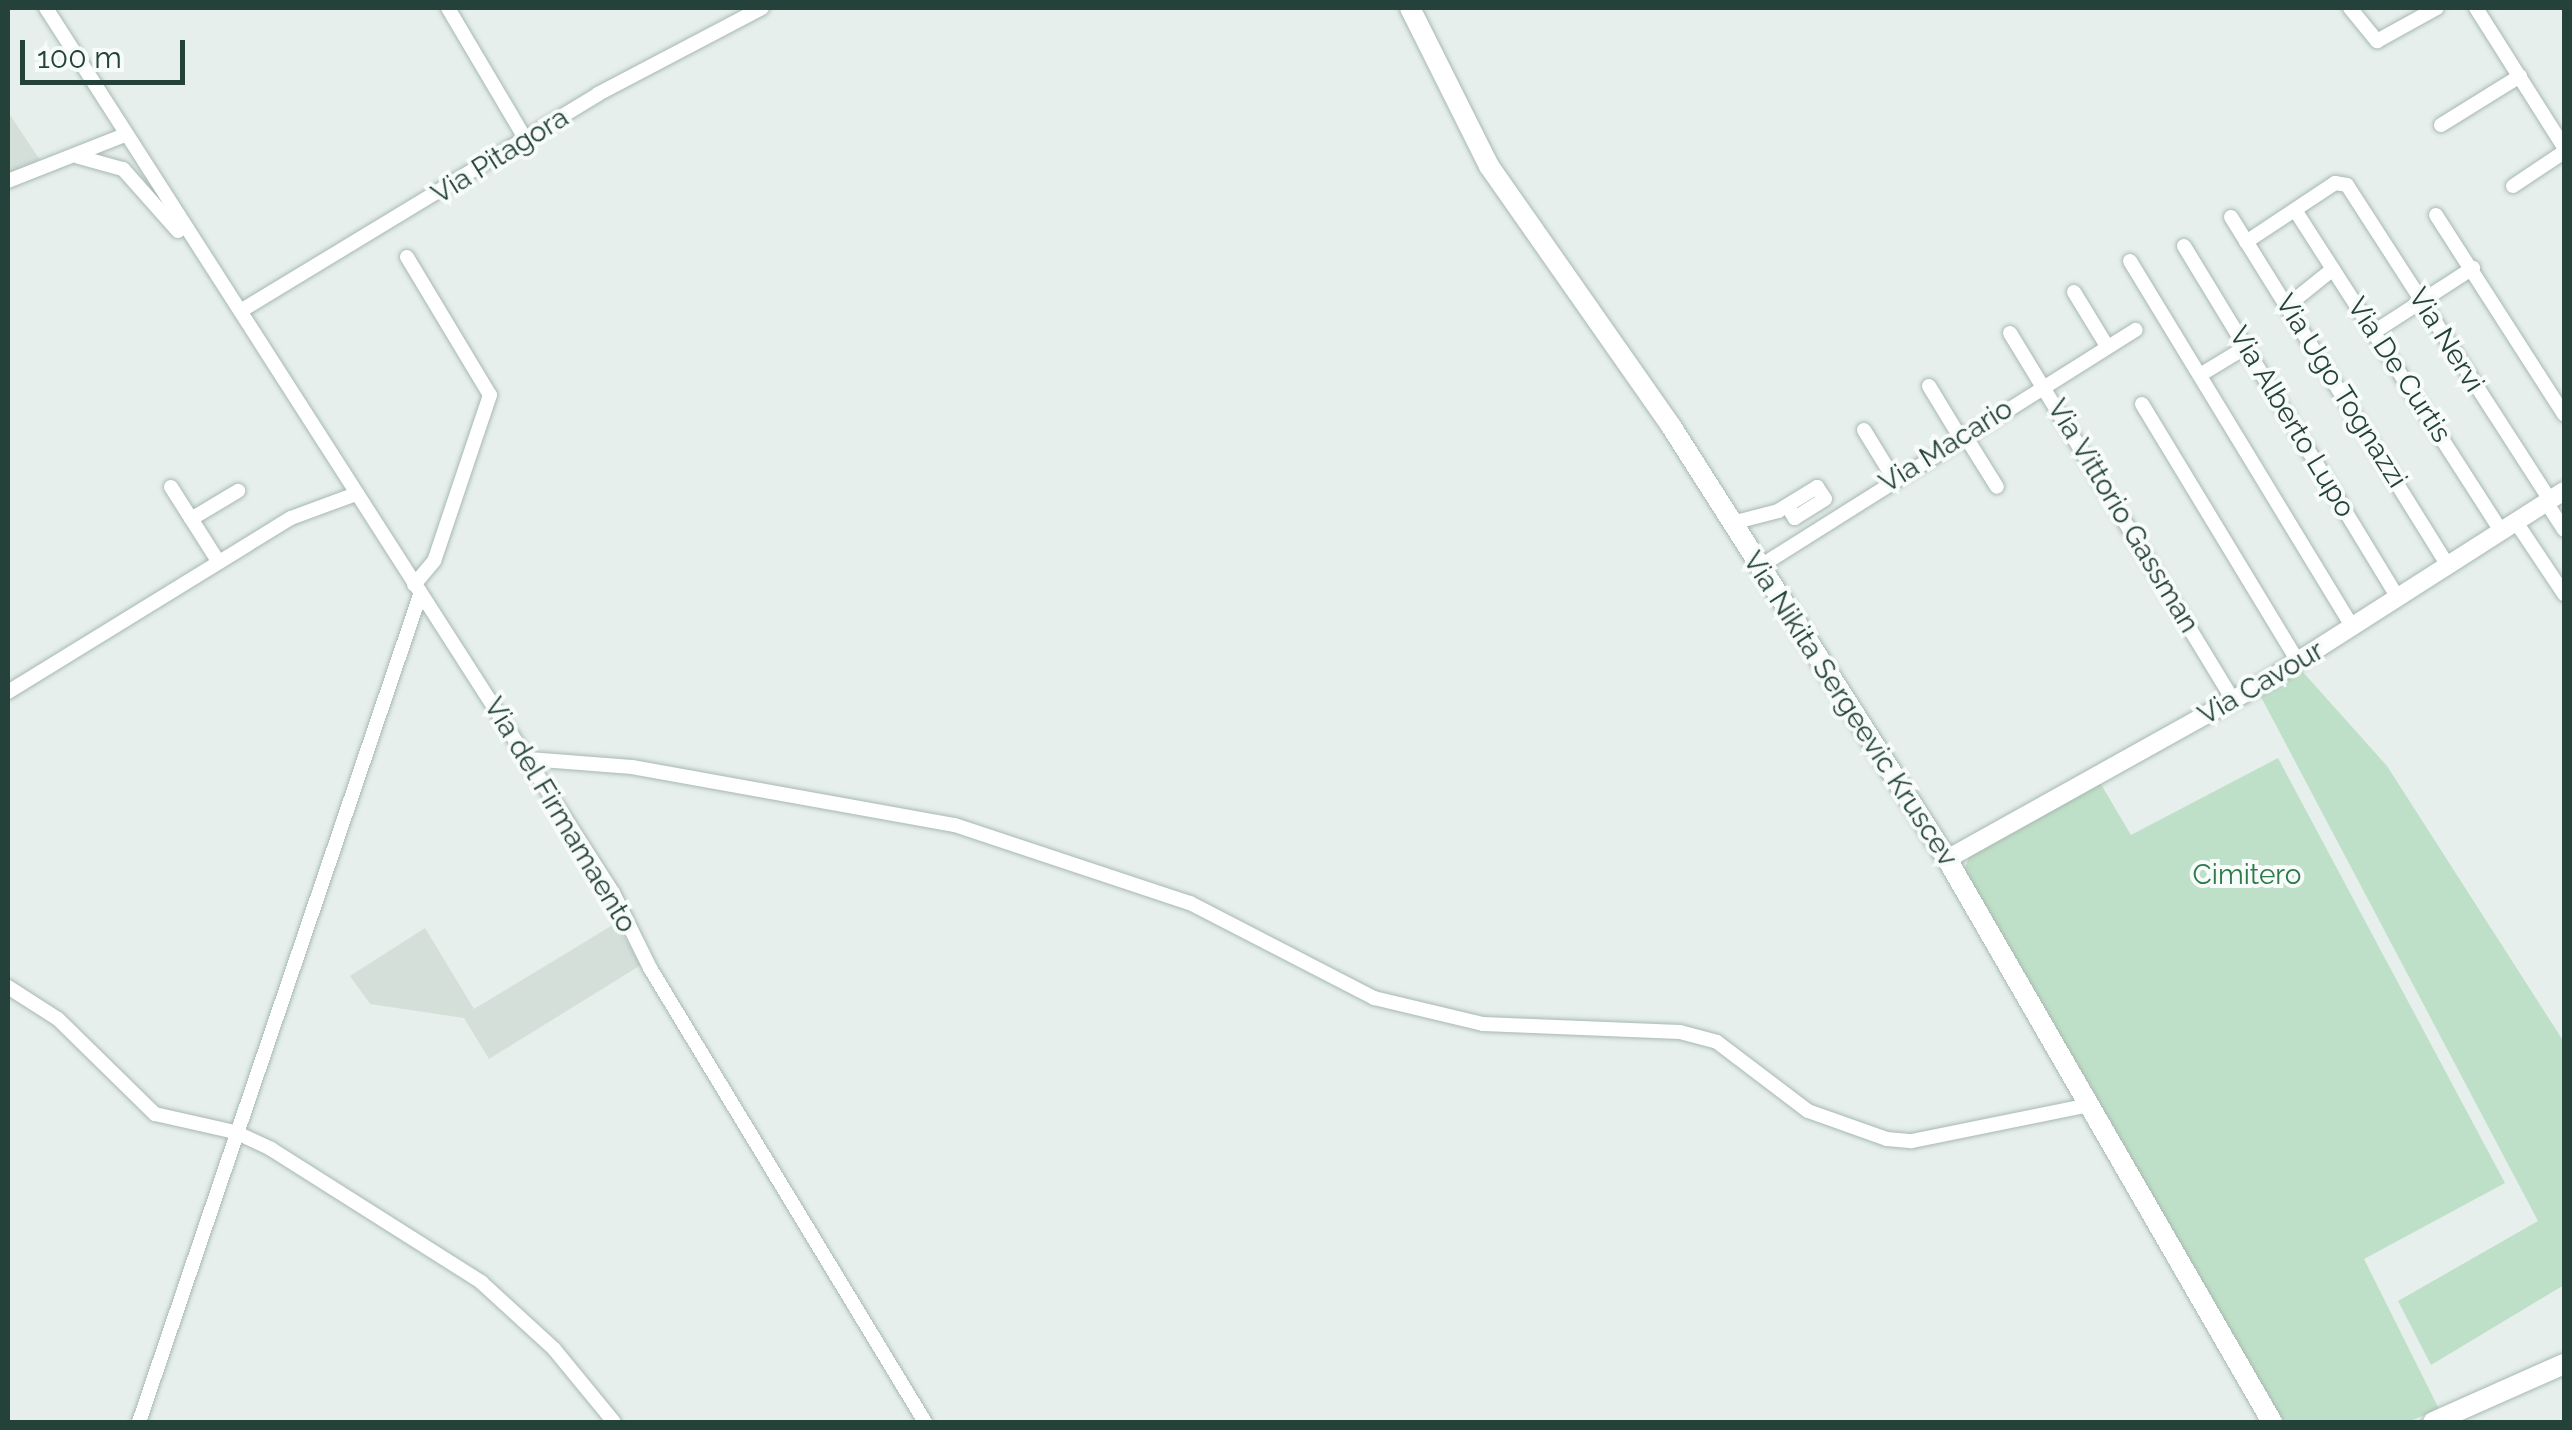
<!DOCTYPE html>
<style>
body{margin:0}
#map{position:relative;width:2572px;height:1430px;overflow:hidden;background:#e6efeb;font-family:Raleway,sans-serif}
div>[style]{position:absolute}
.built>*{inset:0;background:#d4dfda}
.green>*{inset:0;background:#bfe0c8}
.roads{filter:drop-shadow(0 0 2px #a8b8b2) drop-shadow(0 0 2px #a8b8b2)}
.minor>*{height:14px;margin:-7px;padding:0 7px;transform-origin:7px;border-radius:7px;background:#fff}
.tertiary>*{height:18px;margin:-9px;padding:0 9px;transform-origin:9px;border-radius:9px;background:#fff}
.secondary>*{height:20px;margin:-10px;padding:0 10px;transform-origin:10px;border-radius:10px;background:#fff}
span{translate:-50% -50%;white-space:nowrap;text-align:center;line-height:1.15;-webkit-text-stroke:8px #f7fbf9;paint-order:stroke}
.street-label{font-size:28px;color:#24423a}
.park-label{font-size:28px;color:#2d7a4b}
.frame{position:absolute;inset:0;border:10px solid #24423a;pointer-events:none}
.scale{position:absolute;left:20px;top:40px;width:165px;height:45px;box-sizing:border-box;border:5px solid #24423a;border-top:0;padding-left:12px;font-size:30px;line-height:35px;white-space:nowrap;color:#24423a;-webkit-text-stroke:8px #f7fbf9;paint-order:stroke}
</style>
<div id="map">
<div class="built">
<div style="clip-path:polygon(8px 112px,40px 160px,8px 173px)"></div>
<div style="clip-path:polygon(616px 923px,641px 965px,489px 1059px,464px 1018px,370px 1004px,350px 976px,425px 928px,474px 1009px)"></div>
</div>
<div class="green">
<div style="clip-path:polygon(2302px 671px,2387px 766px,2564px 1042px,2564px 1285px,2431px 1365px,2398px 1301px,2538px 1221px,2261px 697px)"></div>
<div style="clip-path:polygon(2278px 758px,2505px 1183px,2364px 1259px,2439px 1409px,2408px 1422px,2278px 1422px,1963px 873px,1969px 857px,2099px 781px,2131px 835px)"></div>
</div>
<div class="roads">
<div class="minor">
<div style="left:46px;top:8px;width:1051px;rotate:57.35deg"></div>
<div style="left:613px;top:893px;width:84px;rotate:63.7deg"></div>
<div style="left:650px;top:968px;width:531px;rotate:58.8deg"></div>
<div style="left:448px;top:8px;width:153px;rotate:59.4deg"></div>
<div style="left:2350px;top:8px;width:43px;rotate:50.7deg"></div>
<div style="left:2377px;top:41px;width:68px;rotate:-28.8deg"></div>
<div style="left:2476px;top:8px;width:165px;rotate:57.7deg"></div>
<div style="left:2441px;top:125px;width:93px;rotate:-31.8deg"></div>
<div style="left:79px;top:157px;width:46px;rotate:15.3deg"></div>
<div style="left:123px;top:169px;width:83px;rotate:48.4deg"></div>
<div style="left:8px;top:181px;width:126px;rotate:-21.5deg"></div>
<div style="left:2513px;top:186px;width:61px;rotate:-33.7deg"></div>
<div style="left:2295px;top:210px;width:381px;rotate:57.3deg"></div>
<div style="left:2436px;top:215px;width:237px;rotate:57.3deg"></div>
<div style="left:2231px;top:217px;width:411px;rotate:58.1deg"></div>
<div style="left:2246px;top:242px;width:107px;rotate:-33.5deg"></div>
<div style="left:2335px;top:183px;width:12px;rotate:9deg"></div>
<div style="left:2347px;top:185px;width:375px;rotate:57.2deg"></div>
<div style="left:2184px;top:246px;width:413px;rotate:58.7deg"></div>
<div style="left:407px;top:257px;width:161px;rotate:59deg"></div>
<div style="left:490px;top:395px;width:175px;rotate:108.6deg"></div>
<div style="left:434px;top:561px;width:31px;rotate:130deg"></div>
<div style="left:2130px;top:261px;width:429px;rotate:58.7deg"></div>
<div style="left:2074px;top:292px;width:63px;rotate:58.6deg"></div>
<div style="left:2287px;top:306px;width:59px;rotate:-38.8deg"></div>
<div style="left:242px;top:310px;width:416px;rotate:-31.2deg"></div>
<div style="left:598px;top:94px;width:185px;rotate:-27.7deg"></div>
<div style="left:2374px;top:332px;width:118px;rotate:-32.9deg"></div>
<div style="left:2010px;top:333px;width:429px;rotate:58.7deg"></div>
<div style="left:2200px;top:375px;width:54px;rotate:-31.3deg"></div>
<div style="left:1929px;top:386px;width:60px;rotate:58.7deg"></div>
<div style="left:2142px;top:404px;width:301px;rotate:58.8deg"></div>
<div style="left:1864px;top:430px;width:57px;rotate:58.5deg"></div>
<div style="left:1964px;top:434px;width:62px;rotate:58.1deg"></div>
<div style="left:171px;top:487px;width:88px;rotate:57.6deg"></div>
<div style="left:2546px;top:502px;width:33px;rotate:57deg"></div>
<div style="left:191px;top:519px;width:55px;rotate:-30.8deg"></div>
<div style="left:2516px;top:522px;width:87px;rotate:56.3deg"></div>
<div style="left:1732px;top:523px;width:48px;rotate:-14.6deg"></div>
<div style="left:1778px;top:511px;width:46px;rotate:-31.6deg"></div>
<div style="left:1817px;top:487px;width:14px;rotate:56deg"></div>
<div style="left:1825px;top:499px;width:36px;rotate:148deg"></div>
<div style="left:1795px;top:518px;width:14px;rotate:-124deg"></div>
<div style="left:1759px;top:567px;width:445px;rotate:-32.2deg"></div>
<div style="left:8px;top:692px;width:332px;rotate:-31.6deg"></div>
<div style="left:291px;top:518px;width:69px;rotate:-20.3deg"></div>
<div style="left:529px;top:759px;width:103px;rotate:4.4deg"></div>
<div style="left:632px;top:767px;width:328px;rotate:10.2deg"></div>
<div style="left:955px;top:825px;width:248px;rotate:18.4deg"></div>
<div style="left:1190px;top:903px;width:207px;rotate:27.3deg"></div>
<div style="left:1374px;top:998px;width:112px;rotate:13.4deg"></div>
<div style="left:1483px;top:1024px;width:197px;rotate:2.3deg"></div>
<div style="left:1680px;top:1032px;width:38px;rotate:15deg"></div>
<div style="left:1717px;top:1042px;width:114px;rotate:37.2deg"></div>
<div style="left:1808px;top:1111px;width:84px;rotate:19.5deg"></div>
<div style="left:1887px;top:1139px;width:25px;rotate:5deg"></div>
<div style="left:1912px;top:1141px;width:176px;rotate:-11.5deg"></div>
<div style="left:8px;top:987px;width:59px;rotate:32.6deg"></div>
<div style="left:58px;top:1019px;width:136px;rotate:44.4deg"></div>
<div style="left:155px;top:1114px;width:82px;rotate:12.7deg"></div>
<div style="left:235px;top:1132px;width:40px;rotate:25deg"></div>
<div style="left:271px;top:1149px;width:249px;rotate:32.3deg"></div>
<div style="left:481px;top:1282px;width:99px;rotate:42.5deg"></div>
<div style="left:554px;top:1349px;width:94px;rotate:50.6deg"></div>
<div style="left:139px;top:1422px;width:873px;rotate:-71.23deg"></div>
</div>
<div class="tertiary">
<div style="left:1947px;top:859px;width:370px;rotate:-29.1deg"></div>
<div style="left:2270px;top:679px;width:349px;rotate:-32.6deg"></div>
</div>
<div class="secondary">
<div style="left:1410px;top:8px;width:177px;rotate:63.4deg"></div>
<div style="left:1489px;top:166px;width:317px;rotate:55deg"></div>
<div style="left:1671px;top:426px;width:513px;rotate:57.49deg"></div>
<div style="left:1947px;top:859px;width:650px;rotate:60deg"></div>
<div style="left:2433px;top:1422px;width:143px;rotate:-23.9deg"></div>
</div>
</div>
<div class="street-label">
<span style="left:500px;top:156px;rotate:-32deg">Via Pitagora</span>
<span style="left:2446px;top:340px;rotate:58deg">Via Nervi</span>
<span style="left:2399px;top:370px;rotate:57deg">Via De Curtis</span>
<span style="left:2341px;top:391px;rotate:58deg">Via Ugo Tognazzi</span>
<span style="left:2292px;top:422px;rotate:59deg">Via Alberto Lupo</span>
<span style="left:1946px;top:446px;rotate:-32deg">Via Macario</span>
<span style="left:2123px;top:516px;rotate:59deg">Via Vittorio Gassman</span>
<span style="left:2261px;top:683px;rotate:-30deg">Via Cavour</span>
<span style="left:1850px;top:709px;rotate:57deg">Via Nikita Sergeevic Kruscev</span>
<span style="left:560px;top:815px;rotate:59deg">Via del Firmamaento</span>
</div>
<div class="park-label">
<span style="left:2247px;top:875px">Cimitero</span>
</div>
<div class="frame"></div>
<div class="scale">100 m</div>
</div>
